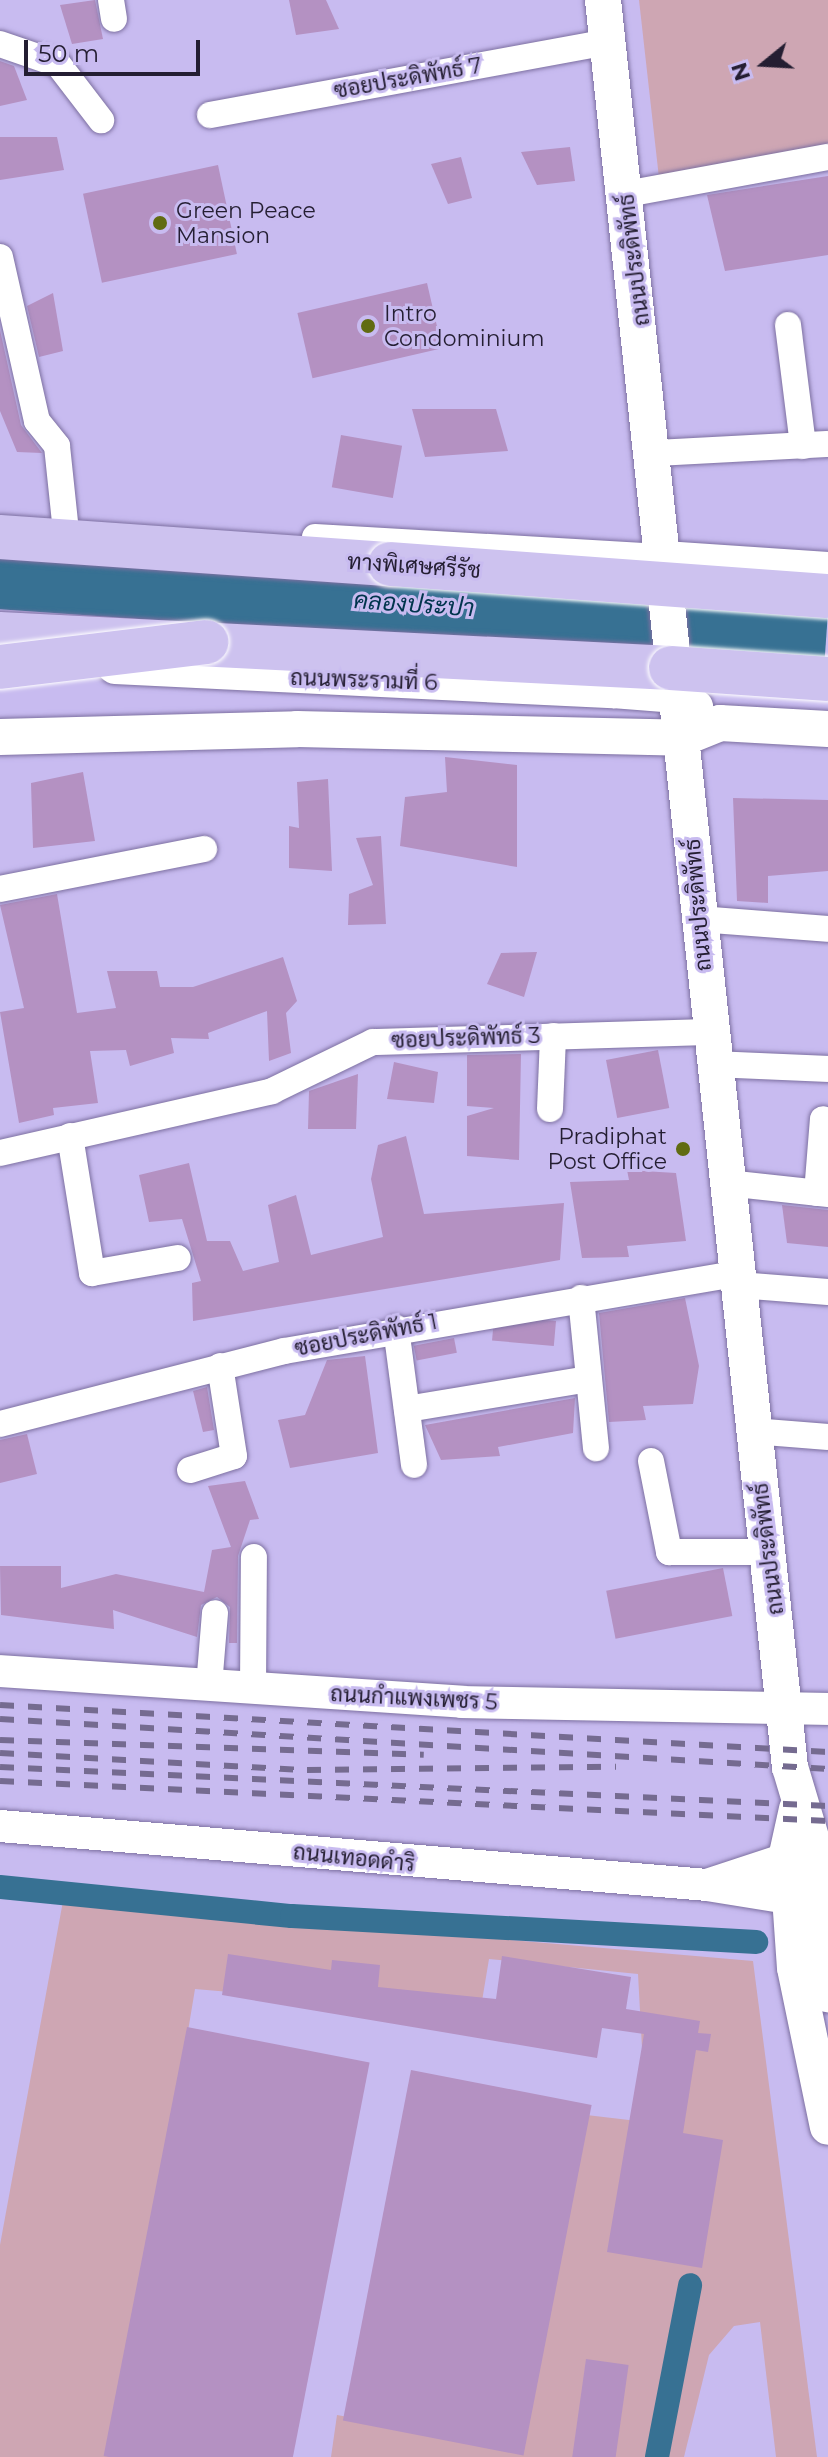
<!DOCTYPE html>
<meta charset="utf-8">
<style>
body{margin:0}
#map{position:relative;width:828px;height:2457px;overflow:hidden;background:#c8bbf0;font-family:Montserrat,Sarabun,sans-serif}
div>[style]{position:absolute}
.green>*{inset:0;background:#cea6b3}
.water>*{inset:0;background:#377193;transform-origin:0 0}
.canal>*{height:24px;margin:-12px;padding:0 12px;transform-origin:12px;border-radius:12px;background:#377193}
.building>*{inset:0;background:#b491c2;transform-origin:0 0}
.roads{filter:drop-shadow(0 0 2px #7d70a1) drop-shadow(0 0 2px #7d70a1)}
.minor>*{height:26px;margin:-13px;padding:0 13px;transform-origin:13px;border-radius:13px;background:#fff}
.tertiary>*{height:32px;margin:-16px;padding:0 16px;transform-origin:16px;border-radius:16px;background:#fff}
.secondary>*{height:36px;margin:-18px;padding:0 18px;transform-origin:18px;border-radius:18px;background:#fff}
.motorway>*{height:44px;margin:-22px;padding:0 22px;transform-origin:22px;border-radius:22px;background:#cdc2ef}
.rail>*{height:6px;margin-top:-3px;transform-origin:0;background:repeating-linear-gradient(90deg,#756b90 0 14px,transparent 0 28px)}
.bridges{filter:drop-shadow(0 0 2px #fff) drop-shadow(0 0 2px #fff)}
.motorway-bridge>*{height:44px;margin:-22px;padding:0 22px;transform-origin:22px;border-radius:22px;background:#cdc2ef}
.dots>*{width:22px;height:22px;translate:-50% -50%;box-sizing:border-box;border:4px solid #c8bbf0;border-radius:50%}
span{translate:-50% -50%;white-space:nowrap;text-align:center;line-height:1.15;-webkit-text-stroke:6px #c8bbf0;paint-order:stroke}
.street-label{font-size:22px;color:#241e32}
.poi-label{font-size:22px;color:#241e32}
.left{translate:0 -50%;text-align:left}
.right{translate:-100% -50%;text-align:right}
.water-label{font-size:24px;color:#00344d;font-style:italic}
.north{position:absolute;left:724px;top:24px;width:80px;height:80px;-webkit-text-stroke:6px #c8bbf0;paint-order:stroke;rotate:252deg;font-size:22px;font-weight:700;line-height:32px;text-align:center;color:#241e32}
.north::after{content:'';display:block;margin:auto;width:28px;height:36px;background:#241e32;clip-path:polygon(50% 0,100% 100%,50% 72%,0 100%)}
.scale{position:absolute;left:24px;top:40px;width:176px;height:36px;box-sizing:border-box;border:4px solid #241e32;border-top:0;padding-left:10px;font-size:24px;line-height:28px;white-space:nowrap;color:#241e32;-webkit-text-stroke:6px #c8bbf0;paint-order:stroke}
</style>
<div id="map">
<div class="green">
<div style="clip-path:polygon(639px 0,828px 0,828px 146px,659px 178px)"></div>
<div style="clip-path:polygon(63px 1901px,753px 1961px,817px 2457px,776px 2457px,760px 2322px,734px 2326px,709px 2355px,684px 2457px,331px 2457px,337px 2415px,513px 2447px,578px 2114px,646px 2122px,638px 1974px,489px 1959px,480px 2013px,195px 1989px,117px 2457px,0 2457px,0 2245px)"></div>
</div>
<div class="water">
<div style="left:0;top:554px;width:830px;height:55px;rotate:4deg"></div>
</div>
<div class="canal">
<div style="left:0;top:1887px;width:293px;rotate:5.7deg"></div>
<div style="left:292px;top:1916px;width:465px;rotate:3.2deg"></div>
<div style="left:657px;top:2457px;width:175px;rotate:-79.1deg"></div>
</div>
<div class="building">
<div style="clip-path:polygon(95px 0,103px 39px,72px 44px,60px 5px)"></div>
<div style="clip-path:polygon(289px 0,326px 0,339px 29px,296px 35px)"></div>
<div style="clip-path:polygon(0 61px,14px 66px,27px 100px,0 106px)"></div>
<div style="clip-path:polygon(0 137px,57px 137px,64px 170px,0 180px)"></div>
<div style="clip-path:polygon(570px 147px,575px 181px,537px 185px,521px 152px)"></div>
<div style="clip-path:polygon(461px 157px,472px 198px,448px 204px,431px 164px)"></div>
<div style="left:218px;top:165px;width:91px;height:138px;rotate:78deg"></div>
<div style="clip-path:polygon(828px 176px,828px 255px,725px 271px,707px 195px)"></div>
<div style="left:427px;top:283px;width:67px;height:133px;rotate:77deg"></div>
<div style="clip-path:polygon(53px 293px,63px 351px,39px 357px,27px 306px)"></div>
<div style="clip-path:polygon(0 330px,21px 425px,42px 453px,17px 452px,0 411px)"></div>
<div style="clip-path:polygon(412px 409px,496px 409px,508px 451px,425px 457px)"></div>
<div style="left:341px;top:435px;width:62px;height:53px;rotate:10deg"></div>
<div style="clip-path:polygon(445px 757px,517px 765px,517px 867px,400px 846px,405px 797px,447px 792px)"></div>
<div style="clip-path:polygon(83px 772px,95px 841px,33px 848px,31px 783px)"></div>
<div style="clip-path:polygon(328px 779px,332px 871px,289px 868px,289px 826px,299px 828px,297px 782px)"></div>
<div style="clip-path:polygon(733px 798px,828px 800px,828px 871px,768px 876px,768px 903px,737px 901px)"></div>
<div style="clip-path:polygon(381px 836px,386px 924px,348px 925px,349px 894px,373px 885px,356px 838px)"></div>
<div style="clip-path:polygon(57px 894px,77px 1013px,116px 1008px,107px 971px,157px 971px,160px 987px,193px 987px,283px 957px,297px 1001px,286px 1013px,291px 1053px,269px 1061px,267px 1011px,208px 1033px,209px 1039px,171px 1038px,174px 1053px,130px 1066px,126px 1050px,90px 1051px,98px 1103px,53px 1108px,54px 1115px,19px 1123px,0 1012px,24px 1008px,0 905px)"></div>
<div style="clip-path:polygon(537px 952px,524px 997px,487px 984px,501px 953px)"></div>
<div style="left:658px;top:1050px;width:59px;height:53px;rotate:79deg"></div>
<div style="clip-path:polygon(521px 1054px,519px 1160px,467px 1156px,467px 1116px,494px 1108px,467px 1106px,467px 1055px)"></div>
<div style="clip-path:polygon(394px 1062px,438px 1072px,434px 1103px,387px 1099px)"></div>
<div style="clip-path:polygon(358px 1074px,356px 1129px,308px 1129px,309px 1091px)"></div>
<div style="clip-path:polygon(406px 1136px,424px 1214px,564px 1203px,560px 1260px,193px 1321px,192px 1283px,201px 1281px,182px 1219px,149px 1222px,139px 1175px,189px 1163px,207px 1241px,230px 1241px,243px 1271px,279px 1262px,268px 1205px,296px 1195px,311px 1255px,383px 1237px,371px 1179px,378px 1145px)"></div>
<div style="clip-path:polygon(627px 1170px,676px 1173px,686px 1241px,627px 1246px,629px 1257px,582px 1258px,570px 1182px,629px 1180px)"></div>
<div style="clip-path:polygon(782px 1205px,828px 1210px,828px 1247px,787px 1243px)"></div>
<div style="clip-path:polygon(685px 1298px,699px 1366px,693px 1404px,643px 1406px,646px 1420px,609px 1422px,599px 1313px)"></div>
<div style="left:556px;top:1321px;width:25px;height:62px;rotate:95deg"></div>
<div style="left:454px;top:1338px;width:15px;height:41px;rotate:79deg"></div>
<div style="clip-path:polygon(365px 1356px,378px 1453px,290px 1468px,278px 1420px,305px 1415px,327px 1360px)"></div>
<div style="clip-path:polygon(207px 1387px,214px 1430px,203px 1432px,193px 1391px)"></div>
<div style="clip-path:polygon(575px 1398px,573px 1433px,498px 1447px,500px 1456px,441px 1460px,425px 1425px)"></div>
<div style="clip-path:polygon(27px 1434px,37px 1474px,0 1483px,0 1440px)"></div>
<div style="clip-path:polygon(245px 1481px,259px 1519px,250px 1520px,238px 1556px,237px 1643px,229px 1643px,230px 1607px,217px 1597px,201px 1605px,197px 1637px,113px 1610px,114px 1629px,1px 1615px,0 1566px,61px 1566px,61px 1588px,116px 1574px,204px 1592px,212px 1550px,231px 1547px,208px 1486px)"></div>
<div style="left:723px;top:1568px;width:49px;height:119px;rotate:79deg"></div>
<div style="clip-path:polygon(228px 1954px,331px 1970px,332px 1960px,380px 1965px,378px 1987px,496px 1999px,502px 1956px,631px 1977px,626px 2009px,700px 2021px,698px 2033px,711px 2034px,708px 2052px,696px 2050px,683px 2133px,723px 2140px,702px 2268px,607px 2252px,644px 2034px,602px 2028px,597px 2058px,222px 1995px)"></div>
<div style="left:187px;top:2027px;width:186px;height:437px;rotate:11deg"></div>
<div style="left:411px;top:2070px;width:184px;height:357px;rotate:11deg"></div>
<div style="left:586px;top:2359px;width:43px;height:99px;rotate:8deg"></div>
</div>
<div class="roads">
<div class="minor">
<div style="left:111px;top:0;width:19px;rotate:81deg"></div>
<div style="left:0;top:44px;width:61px;rotate:19deg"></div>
<div style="left:58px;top:64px;width:71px;rotate:52.5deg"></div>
<div style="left:210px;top:115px;width:404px;rotate:-10.4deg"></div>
<div style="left:626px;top:194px;width:205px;rotate:-10.4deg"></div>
<div style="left:0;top:257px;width:168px;rotate:77.3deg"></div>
<div style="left:37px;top:421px;width:32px;rotate:51deg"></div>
<div style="left:57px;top:446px;width:76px;rotate:84deg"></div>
<div style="left:788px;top:325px;width:122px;rotate:82.9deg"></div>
<div style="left:655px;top:453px;width:173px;rotate:-3deg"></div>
<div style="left:315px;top:537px;width:350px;rotate:3.3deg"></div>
<div style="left:0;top:889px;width:208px;rotate:-11.1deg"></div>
<div style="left:699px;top:919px;width:129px;rotate:4.4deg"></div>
<div style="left:714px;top:1064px;width:114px;rotate:2.5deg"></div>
<div style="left:550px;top:1109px;width:73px;rotate:-87.6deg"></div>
<div style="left:70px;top:1136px;width:139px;rotate:80.9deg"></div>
<div style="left:92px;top:1273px;width:87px;rotate:-9.9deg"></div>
<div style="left:0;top:1153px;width:279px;rotate:-12.8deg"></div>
<div style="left:272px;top:1091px;width:112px;rotate:-25.9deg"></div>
<div style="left:373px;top:1042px;width:338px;rotate:-1.7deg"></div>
<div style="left:727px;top:1183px;width:102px;rotate:6.2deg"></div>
<div style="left:817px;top:1193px;width:74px;rotate:-85.4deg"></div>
<div style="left:739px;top:1285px;width:89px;rotate:4.5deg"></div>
<div style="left:581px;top:1298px;width:151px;rotate:84.3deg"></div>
<div style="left:396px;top:1328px;width:138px;rotate:82.5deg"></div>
<div style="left:407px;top:1409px;width:184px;rotate:-9.4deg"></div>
<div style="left:0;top:1424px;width:293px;rotate:-14.4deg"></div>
<div style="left:284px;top:1351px;width:461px;rotate:-9.7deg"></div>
<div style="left:753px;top:1431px;width:75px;rotate:4.6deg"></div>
<div style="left:651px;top:1461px;width:93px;rotate:78.8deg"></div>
<div style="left:669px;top:1552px;width:100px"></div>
<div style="left:190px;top:1470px;width:46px;rotate:-17.7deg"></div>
<div style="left:234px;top:1456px;width:91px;rotate:-98.8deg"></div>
<div style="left:209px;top:1686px;width:73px;rotate:-85.3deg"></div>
<div style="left:253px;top:1688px;width:131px;rotate:-89.6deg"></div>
</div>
<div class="tertiary">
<div style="left:664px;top:557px;width:164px;rotate:3.8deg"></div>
<div style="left:0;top:1671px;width:463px;rotate:3.8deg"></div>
<div style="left:462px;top:1702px;width:366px;rotate:1.1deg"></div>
<div style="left:0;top:1826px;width:709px;rotate:4.77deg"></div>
<div style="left:707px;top:1885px;width:107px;rotate:9.1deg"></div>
<div style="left:707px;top:1885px;width:108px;rotate:-18.3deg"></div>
</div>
<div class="secondary">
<div style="left:603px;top:0;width:1777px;rotate:83.96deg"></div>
<div style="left:790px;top:1767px;width:88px;rotate:73.4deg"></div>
<div style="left:815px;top:1851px;width:144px;rotate:84.8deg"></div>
<div style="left:115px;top:666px;width:499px;rotate:2.8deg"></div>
<div style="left:613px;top:690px;width:64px;rotate:4.5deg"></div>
<div style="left:677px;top:695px;width:22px;rotate:34deg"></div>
<div style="left:0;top:737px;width:297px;rotate:-1.5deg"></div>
<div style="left:297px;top:729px;width:386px;rotate:1.3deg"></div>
<div style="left:683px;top:738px;width:40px;rotate:-22deg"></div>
<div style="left:720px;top:723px;width:108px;rotate:3.2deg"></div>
<div style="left:797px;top:1809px;width:46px;rotate:102.5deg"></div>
<div style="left:787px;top:1854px;width:114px;rotate:86deg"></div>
<div style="left:795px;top:1968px;width:162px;rotate:78.3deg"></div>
</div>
<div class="motorway">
<div style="left:0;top:537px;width:391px;rotate:4deg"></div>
<div style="left:0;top:634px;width:672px;rotate:2.9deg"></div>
</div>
</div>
<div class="rail">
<div style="left:0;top:1705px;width:829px;rotate:3.25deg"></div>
<div style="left:0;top:1719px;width:830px;rotate:3.46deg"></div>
<div style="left:0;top:1740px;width:424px;rotate:2deg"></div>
<div style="left:0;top:1753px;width:307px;rotate:3.2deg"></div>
<div style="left:307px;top:1770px;width:309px;rotate:-0.6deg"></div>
<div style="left:0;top:1767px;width:829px;rotate:2.7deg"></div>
<div style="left:0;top:1781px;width:829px;rotate:2.77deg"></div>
</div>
<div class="bridges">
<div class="motorway-bridge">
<div style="left:390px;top:564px;width:439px;rotate:4.2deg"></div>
<div style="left:0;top:667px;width:208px;rotate:-6.9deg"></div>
<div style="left:671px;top:668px;width:157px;rotate:4deg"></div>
</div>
</div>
<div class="dots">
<div style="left:160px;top:223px;background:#616b12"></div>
<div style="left:368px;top:326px;background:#616b12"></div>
<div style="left:683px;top:1149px;background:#616b12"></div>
</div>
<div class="street-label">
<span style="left:408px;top:78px;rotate:-10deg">ซอยประดิพัทธ์ 7</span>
<span style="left:634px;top:260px;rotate:-97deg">ถนนประดิพัทธ์</span>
<span style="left:414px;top:566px;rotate:4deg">ทางพิเศษศรีรัช</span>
<span style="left:364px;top:680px;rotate:2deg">ถนนพระรามที่ 6</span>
<span style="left:698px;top:905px;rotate:-95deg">ถนนประดิพัทธ์</span>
<span style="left:466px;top:1038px;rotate:-2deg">ซอยประดิพัทธ์ 3</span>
<span style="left:366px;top:1335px;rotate:-11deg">ซอยประดิพัทธ์ 1</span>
<span style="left:768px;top:1549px;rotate:-97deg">ถนนประดิพัทธ์</span>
<span style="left:414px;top:1698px;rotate:3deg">ถนนกำแพงเพชร 5</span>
<span style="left:354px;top:1858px;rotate:6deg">ถนนเทอดดำริ</span>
</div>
<div class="poi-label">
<span class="left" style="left:176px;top:223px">Green Peace<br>Mansion</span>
<span class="left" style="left:384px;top:326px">Intro<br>Condominium</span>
<span class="right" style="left:667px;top:1149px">Pradiphat<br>Post Office</span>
</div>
<div class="water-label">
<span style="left:414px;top:604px;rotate:4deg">คลองประปา</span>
</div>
<div class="north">N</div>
<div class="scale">50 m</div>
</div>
